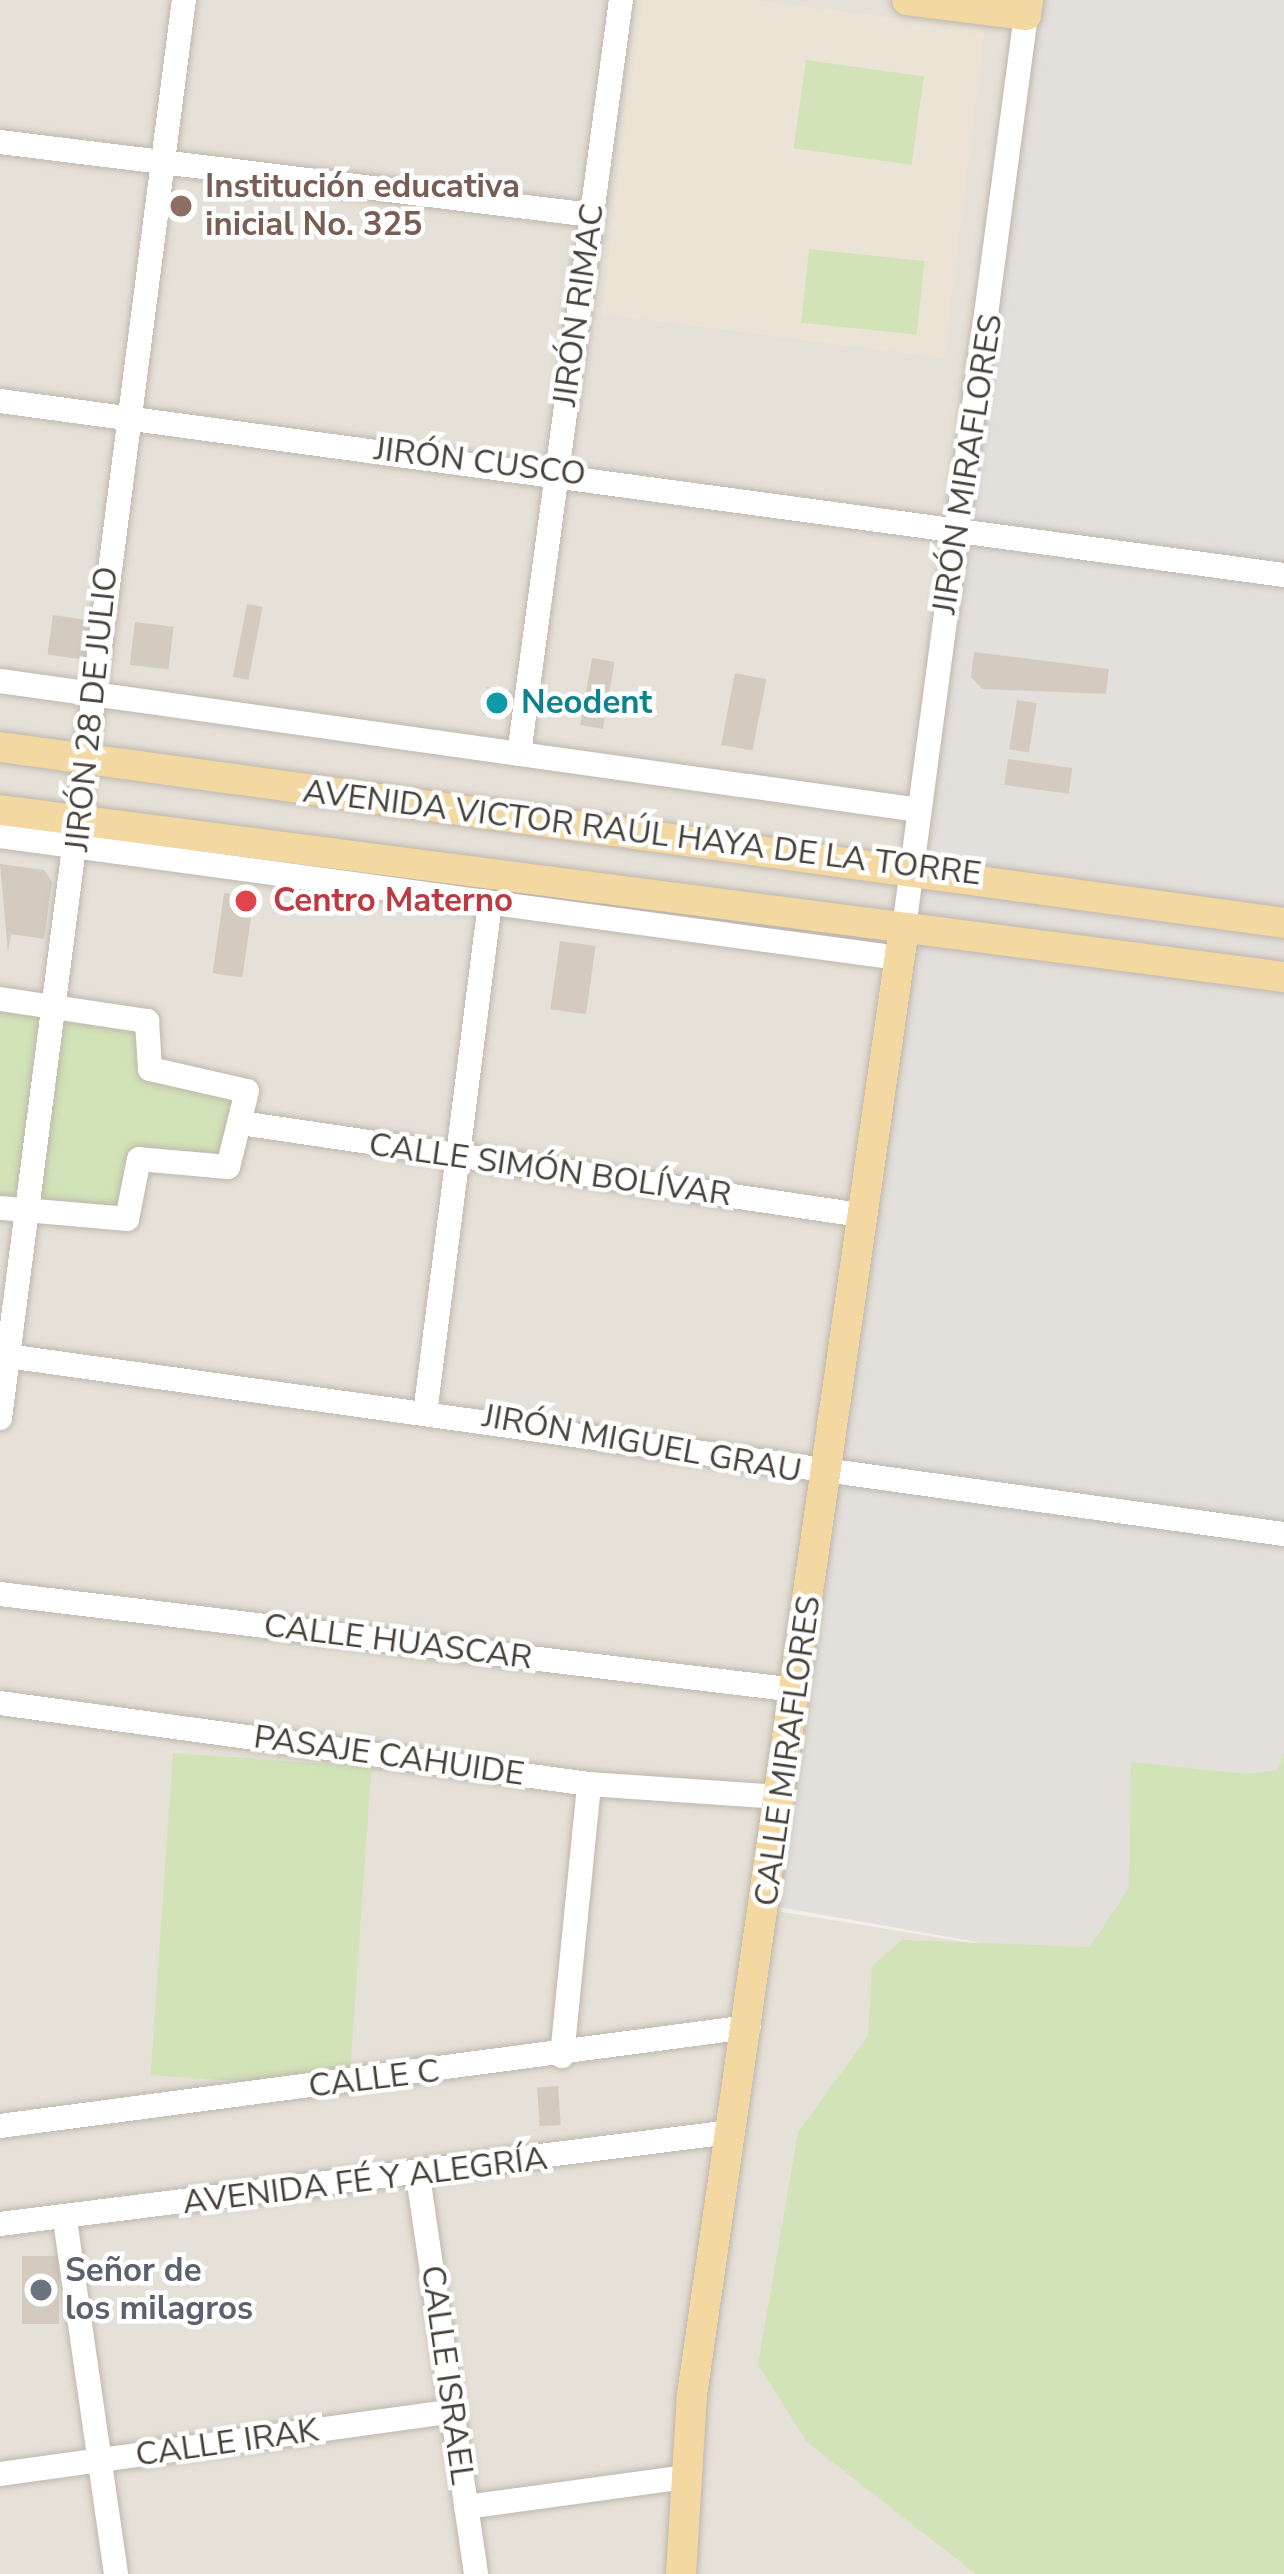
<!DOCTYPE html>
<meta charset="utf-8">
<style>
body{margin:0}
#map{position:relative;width:1284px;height:2574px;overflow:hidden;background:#f3f0ea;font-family:"Nunito Sans",sans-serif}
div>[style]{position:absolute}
.residential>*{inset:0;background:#e6e1d8}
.industrial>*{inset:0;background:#e3dfdb}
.education>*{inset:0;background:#ebe3d5}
.green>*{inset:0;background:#d1e3b7;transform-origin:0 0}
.building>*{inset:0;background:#d3cbc0;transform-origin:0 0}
.roads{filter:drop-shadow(0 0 3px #beb7ad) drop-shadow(0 0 3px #beb7ad)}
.minor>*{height:24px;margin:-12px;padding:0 12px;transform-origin:12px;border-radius:12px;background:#fff}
.major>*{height:30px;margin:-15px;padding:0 15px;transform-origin:15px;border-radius:15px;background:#f4d8a2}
.dots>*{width:33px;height:33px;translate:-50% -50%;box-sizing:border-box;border:6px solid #fff;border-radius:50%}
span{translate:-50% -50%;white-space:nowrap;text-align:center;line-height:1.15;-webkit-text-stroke:9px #fff;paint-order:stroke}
.education-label{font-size:33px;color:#785e54;font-weight:700}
.left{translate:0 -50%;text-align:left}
.street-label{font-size:33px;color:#464038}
.culture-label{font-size:33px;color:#0d838f;font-weight:700}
.health-label{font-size:33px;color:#be3a42;font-weight:700}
.worship-label{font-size:33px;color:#5b616d;font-weight:700}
</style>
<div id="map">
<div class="residential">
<div style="clip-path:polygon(0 0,1038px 0,777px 1911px,1125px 1968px,1284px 2574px,0 2574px)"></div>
</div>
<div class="industrial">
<div style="clip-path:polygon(1038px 0,1284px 0,1284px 1908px,1125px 1968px,778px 1907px)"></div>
</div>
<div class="education">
<div style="clip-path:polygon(637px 0,752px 0,985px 30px,944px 358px,602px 314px)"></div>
</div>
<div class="green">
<div style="left:806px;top:60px;width:119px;height:89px;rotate:8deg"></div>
<div style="left:809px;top:249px;width:116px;height:74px;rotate:6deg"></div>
<div style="clip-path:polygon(0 1010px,145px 1029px,141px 1077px,239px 1090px,227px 1160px,134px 1150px,121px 1212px,0 1200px)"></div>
<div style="clip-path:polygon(1284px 1752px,1284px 2574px,976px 2574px,807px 2442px,758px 2365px,798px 2132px,868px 2036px,872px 1966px,902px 1940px,1090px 1947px,1129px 1888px,1131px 1762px,1248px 1774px,1278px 1770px)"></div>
<div style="left:173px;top:1753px;width:199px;height:323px;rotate:4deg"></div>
</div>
<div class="building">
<div style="left:247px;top:604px;width:16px;height:74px;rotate:11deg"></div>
<div style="left:53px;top:615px;width:37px;height:40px;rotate:8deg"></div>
<div style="left:135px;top:622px;width:39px;height:43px;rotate:7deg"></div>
<div style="clip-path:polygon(974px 652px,1109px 669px,1106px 694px,982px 689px,971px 677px)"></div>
<div style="left:592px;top:658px;width:23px;height:68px;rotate:10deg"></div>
<div style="left:735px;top:673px;width:32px;height:73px;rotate:11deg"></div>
<div style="left:487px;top:687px;width:25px;height:28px;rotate:9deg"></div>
<div style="left:1017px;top:700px;width:20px;height:50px;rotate:9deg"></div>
<div style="left:1008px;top:759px;width:65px;height:26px;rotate:8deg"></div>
<div style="clip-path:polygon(0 864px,44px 870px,52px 882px,44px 939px,11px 934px,8px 953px)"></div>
<div style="left:224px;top:893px;width:30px;height:81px;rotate:8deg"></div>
<div style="left:560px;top:941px;width:36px;height:69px;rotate:8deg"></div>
<div style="left:558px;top:2086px;width:39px;height:21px;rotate:86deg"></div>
<div style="left:22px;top:2256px;width:37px;height:68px"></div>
</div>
<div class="roads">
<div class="minor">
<div style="left:0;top:142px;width:595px;rotate:7.04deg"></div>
<div style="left:0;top:401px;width:1296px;rotate:7.72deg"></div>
<div style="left:0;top:681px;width:928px;rotate:7.99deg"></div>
<div style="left:519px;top:754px;width:761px;rotate:-82.3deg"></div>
<div style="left:0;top:836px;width:907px;rotate:7.73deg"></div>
<div style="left:904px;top:928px;width:921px;rotate:-82.39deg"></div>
<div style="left:0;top:999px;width:149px;rotate:8.5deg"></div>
<div style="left:147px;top:1021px;width:48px;rotate:86.4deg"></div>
<div style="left:150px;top:1069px;width:99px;rotate:12.8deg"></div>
<div style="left:247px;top:1091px;width:78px;rotate:104deg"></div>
<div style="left:228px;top:1167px;width:89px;rotate:-174.9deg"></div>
<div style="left:139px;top:1159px;width:61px;rotate:101.3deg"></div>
<div style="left:127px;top:1219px;width:127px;rotate:-175deg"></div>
<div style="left:241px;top:1123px;width:626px;rotate:8.45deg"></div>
<div style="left:0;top:1355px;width:1296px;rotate:7.94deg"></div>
<div style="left:426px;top:1406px;width:507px;rotate:-82.75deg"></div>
<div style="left:0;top:1418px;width:1430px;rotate:-82.61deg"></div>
<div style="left:0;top:1594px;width:802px;rotate:6.88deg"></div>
<div style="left:0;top:1703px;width:595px;rotate:7.83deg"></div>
<div style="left:589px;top:1784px;width:191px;rotate:3.9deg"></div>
<div style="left:562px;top:2056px;width:273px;rotate:-84.3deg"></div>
<div style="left:0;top:2126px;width:755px;rotate:-7.54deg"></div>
<div style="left:418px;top:2176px;width:402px;rotate:81.7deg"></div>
<div style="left:65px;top:2220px;width:358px;rotate:81.8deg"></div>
<div style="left:0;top:2224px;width:736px;rotate:-7.18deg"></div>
<div style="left:0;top:2474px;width:457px;rotate:-7.9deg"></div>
<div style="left:466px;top:2507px;width:220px;rotate:-7.8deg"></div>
</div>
<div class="major">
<div style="left:907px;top:0;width:120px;rotate:7.2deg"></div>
<div style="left:1026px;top:15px;width:15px;rotate:-82deg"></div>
<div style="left:0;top:747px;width:1296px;rotate:7.8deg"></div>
<div style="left:0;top:810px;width:1295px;rotate:7.41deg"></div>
<div style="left:681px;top:2574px;width:179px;rotate:-86.5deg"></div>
<div style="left:692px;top:2395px;width:1482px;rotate:-81.78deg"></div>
</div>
</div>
<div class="dots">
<div style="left:181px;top:206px;background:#8d6e63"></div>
<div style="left:497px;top:703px;background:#0f9aa8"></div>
<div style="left:246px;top:901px;background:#e0444e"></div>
<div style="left:41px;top:2290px;background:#6b7280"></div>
</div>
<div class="education-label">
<span class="left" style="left:205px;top:206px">Institución educativa<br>inicial No. 325</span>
</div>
<div class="street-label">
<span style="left:579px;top:305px;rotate:-82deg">JIRÓN RIMAC</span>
<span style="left:480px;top:462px;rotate:7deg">JIRÓN CUSCO</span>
<span style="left:968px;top:464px;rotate:-81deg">JIRÓN MIRAFLORES</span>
<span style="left:92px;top:709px;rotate:-84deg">JIRÓN 28 DE JULIO</span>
<span style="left:642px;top:833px;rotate:7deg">AVENIDA VICTOR RAÚL HAYA DE LA TORRE</span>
<span style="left:550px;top:1170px;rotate:8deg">CALLE SIMÓN BOLÍVAR</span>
<span style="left:642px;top:1444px;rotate:10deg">JIRÓN MIGUEL GRAU</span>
<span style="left:398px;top:1642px;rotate:7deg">CALLE HUASCAR</span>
<span style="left:788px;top:1751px;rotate:-82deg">CALLE MIRAFLORES</span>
<span style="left:389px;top:1756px;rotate:8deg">PASAJE CAHUIDE</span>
<span style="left:374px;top:2079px;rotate:-7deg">CALLE C</span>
<span style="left:365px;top:2181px;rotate:-7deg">AVENIDA FÉ Y ALEGRÍA</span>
<span style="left:447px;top:2375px;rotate:82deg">CALLE ISRAEL</span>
<span style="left:227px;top:2443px;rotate:-8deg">CALLE IRAK</span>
</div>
<div class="culture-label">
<span class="left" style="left:521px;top:703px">Neodent</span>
</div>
<div class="health-label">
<span class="left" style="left:273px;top:901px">Centro Materno</span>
</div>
<div class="worship-label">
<span class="left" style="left:65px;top:2290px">Señor de<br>los milagros</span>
</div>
</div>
